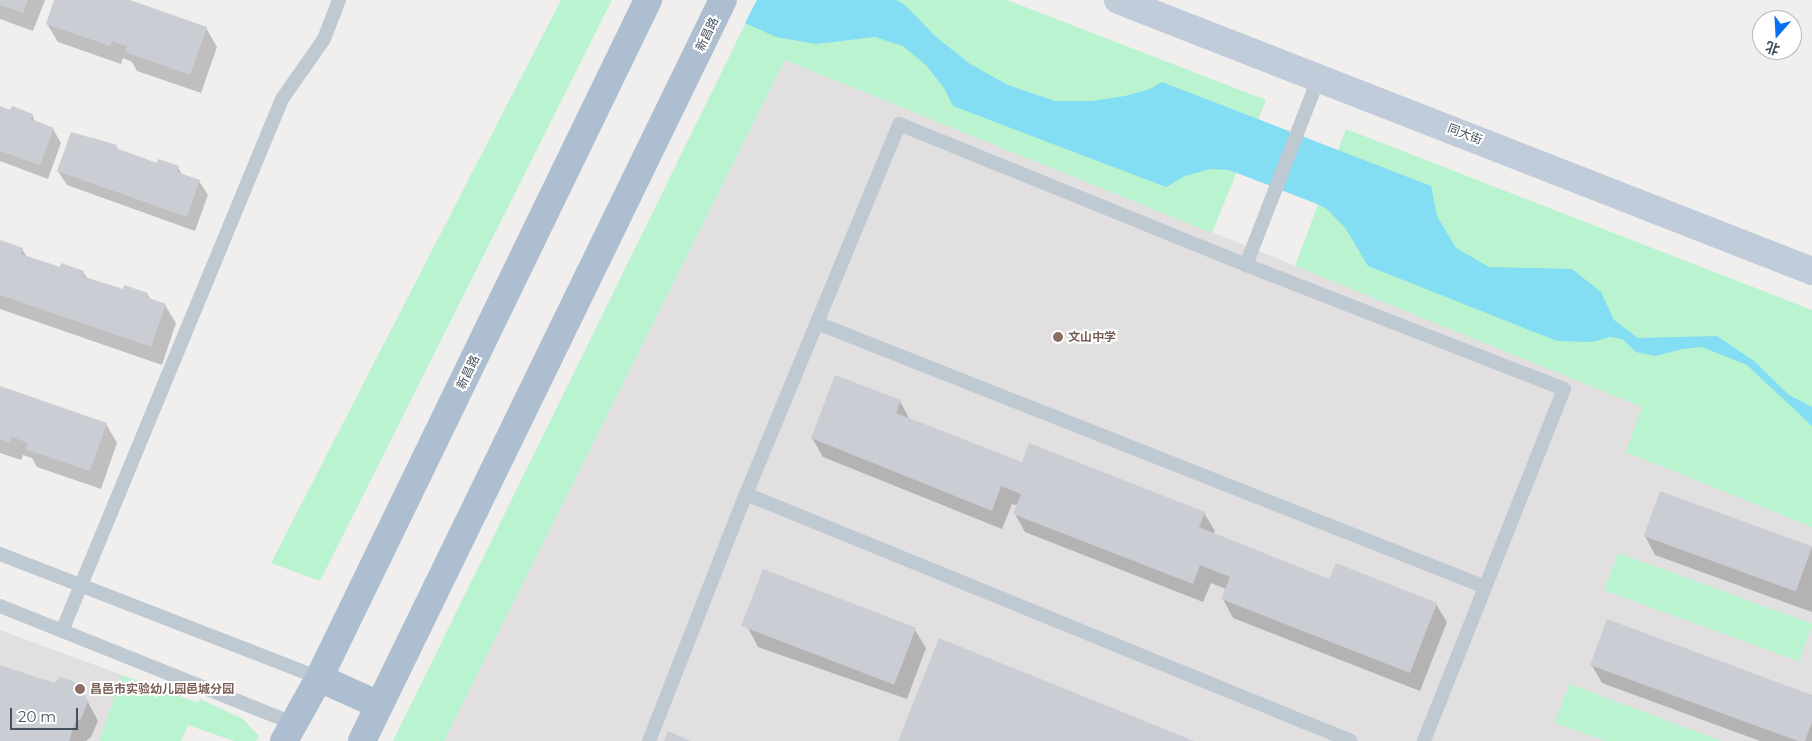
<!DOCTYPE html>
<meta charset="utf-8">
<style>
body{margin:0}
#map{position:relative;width:1812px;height:741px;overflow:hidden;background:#f1eeee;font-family:Montserrat,"Noto Sans SC",sans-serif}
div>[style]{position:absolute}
.education>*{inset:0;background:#e2dfe0}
.green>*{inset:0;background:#b9f3cf;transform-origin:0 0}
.water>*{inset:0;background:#83ddf3}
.shadow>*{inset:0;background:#0003}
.building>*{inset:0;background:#cacdd4;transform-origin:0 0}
.lane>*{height:14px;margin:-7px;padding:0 7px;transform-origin:7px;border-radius:7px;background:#bec9d2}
.secondary>*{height:28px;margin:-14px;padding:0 14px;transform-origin:14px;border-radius:14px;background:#c0ccd9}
.primary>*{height:28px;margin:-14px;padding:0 14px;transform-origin:14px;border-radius:14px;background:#acbed0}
.dots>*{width:14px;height:14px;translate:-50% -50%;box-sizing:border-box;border:2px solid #fff;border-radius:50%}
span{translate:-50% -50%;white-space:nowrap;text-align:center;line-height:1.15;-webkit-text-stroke:4px #fff;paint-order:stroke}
.street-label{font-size:12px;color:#45525e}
.education-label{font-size:12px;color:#785e54;font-weight:700}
.left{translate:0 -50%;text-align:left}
.north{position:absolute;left:1752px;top:10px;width:50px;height:50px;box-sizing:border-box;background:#fff;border:1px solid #b5babf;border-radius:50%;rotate:199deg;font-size:14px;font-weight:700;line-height:20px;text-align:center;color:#45525e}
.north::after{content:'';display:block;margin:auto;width:18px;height:22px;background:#0a70f0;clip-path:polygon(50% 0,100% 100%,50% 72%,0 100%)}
.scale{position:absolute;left:10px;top:708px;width:68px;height:22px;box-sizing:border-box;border:2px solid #45525e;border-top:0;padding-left:6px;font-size:15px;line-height:18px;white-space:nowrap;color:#45525e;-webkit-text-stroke:4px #fff;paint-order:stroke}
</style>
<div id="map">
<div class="education">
<div style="clip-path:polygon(785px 60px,1812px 474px,1812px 741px,444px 741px)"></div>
<div style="clip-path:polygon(0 630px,198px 703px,181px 741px,0 741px)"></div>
</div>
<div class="green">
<div style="clip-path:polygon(561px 0,612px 0,320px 581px,271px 563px)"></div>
<div style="clip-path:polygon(757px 0,1007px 0,1266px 100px,1212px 233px,785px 60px,444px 741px,393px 741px)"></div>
<div style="clip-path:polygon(1346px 129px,1812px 310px,1812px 527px,1626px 452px,1642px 407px,1295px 266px)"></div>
<div style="left:1618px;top:553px;width:207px;height:40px;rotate:20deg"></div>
<div style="clip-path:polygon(122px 675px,198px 703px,200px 699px,243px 719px,259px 736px,256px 741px,234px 741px,188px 725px,181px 741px,99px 741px)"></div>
<div style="clip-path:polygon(1569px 684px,1721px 741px,1605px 741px,1555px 723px)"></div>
</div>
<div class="water">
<div style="clip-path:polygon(757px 0,896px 0,905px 5px,935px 36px,970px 64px,1008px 85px,1055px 101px,1092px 101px,1125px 96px,1150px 89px,1162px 82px,1431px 186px,1437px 216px,1456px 248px,1489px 267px,1572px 269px,1601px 292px,1614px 320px,1638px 338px,1717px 336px,1754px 361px,1789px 395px,1812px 407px,1812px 426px,1747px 365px,1702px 347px,1682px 349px,1656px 356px,1636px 352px,1622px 339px,1610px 337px,1592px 342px,1557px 341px,1368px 266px,1346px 229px,1327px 209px,1317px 204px,1229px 170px,1210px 169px,1185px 176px,1166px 187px,953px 106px,944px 88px,926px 65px,903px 46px,875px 37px,816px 44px,776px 37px,745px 23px)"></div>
</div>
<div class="shadow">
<div style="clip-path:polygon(0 0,45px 0,33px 31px,0 19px)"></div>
<div style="clip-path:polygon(55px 0,126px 0,206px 28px,217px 47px,201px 93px,137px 71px,132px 62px,123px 58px,121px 64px,58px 42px,47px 24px)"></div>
<div style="clip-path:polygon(0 108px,32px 115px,36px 123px,53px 129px,61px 143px,48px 179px,0 161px)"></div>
<div style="clip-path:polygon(94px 138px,116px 146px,119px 150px,157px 164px,178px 167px,182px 175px,199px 181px,208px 195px,195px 231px,67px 185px,58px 171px)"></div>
<div style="clip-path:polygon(0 241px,22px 249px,27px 257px,60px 268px,83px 272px,87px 278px,124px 291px,147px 294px,150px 299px,165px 305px,176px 323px,162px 365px,0 309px)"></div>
<div style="clip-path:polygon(0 387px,106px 424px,117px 443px,101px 489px,37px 467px,32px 458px,23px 455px,21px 460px,0 453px)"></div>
<div style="clip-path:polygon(900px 401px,910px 420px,1022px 464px,1204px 513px,1215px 531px,1213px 534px,1330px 580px,1436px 604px,1447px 622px,1420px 691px,1233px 618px,1223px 599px,1226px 589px,1211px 583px,1203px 602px,1025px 532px,1015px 514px,1018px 506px,1012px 504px,1002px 529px,823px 457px,812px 438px)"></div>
<div style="clip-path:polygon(1645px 536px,1812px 548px,1812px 612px,1655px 555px)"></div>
<div style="clip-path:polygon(748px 628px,915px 630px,926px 648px,907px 699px,758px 647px)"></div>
<div style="clip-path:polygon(1591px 664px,1812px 696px,1812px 741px,1760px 741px,1602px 683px)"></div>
<div style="clip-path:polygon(0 666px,55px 684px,79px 685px,98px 721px,91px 737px,86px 741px,0 741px)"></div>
</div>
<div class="building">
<div style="clip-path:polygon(0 0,28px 0,23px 13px,0 5px)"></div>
<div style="clip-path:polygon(54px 0,130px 0,207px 27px,190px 75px,125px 52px,127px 46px,112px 41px,110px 46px,46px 24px)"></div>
<div style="clip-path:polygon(0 106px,10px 110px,12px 106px,33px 114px,31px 119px,54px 128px,40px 165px,0 151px)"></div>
<div style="clip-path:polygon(71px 132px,117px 145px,116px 148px,157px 163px,158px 159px,179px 166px,177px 172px,200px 180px,187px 217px,57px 171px)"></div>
<div style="clip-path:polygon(0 240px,23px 248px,21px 254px,60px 267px,61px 263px,84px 271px,82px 276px,123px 289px,124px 285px,148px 293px,146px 297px,166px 304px,151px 347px,0 295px)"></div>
<div style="clip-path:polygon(835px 375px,901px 400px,896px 413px,1022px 462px,1029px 443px,1205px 512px,1199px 527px,1329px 579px,1336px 563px,1437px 603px,1410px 673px,1221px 599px,1230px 577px,1200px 565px,1193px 584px,1013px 514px,1021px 494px,1001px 486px,992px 511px,811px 438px)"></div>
<div style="clip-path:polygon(0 386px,107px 423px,90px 471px,25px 449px,28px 443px,12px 437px,10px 443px,0 439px)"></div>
<div style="left:1660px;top:491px;width:162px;height:48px;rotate:20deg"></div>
<div style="left:763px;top:569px;width:164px;height:61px;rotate:21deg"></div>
<div style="clip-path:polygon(1607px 619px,1812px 695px,1812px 722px,1805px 741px,1798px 741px,1590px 665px)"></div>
<div style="clip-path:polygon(939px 638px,1194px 741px,898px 741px)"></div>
<div style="clip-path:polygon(0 665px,54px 683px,61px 677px,80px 684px,88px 701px,81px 719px,75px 722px,69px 741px,0 741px)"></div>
<div style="clip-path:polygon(668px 731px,691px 741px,664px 741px)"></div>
</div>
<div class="lane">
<div style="left:1246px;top:265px;width:202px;rotate:-68.8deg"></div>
<div style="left:817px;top:323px;width:718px;rotate:21.56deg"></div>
<div style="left:746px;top:494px;width:653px;rotate:22.21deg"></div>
<div style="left:0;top:554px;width:342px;rotate:21.2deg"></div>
<div style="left:0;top:606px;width:315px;rotate:21.8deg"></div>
<div style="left:62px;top:631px;width:576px;rotate:-67.53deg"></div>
<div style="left:282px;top:99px;width:73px;rotate:-55deg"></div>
<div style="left:324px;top:39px;width:42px;rotate:-69deg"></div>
<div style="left:649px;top:741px;width:265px;rotate:-68.6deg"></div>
<div style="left:746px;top:494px;width:400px;rotate:-67.5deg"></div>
<div style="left:899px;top:124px;width:375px;rotate:22.1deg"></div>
<div style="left:1246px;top:265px;width:341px;rotate:21.3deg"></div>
<div style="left:1564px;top:389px;width:379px;rotate:111.7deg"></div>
</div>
<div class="secondary">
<div style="left:1118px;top:0;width:745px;rotate:21.33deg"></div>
</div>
<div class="primary">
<div style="left:319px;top:678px;width:66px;rotate:24.2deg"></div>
<div style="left:284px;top:741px;width:72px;rotate:-60.9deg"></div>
<div style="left:319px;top:678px;width:754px;rotate:-64.11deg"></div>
<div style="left:362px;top:741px;width:824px;rotate:-64.03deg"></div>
</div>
<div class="dots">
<div style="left:1058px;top:337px;background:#8d6e63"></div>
<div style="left:80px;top:689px;background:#8d6e63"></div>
</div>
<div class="street-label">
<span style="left:707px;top:34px;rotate:-64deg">新昌路</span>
<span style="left:1465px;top:134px;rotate:21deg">同大街</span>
<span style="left:468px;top:372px;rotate:-64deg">新昌路</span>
</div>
<div class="education-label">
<span class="left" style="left:1068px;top:337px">文山中学</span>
<span class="left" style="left:90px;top:689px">昌邑市实验幼儿园邑城分园</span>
</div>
<div class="north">北</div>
<div class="scale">20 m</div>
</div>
